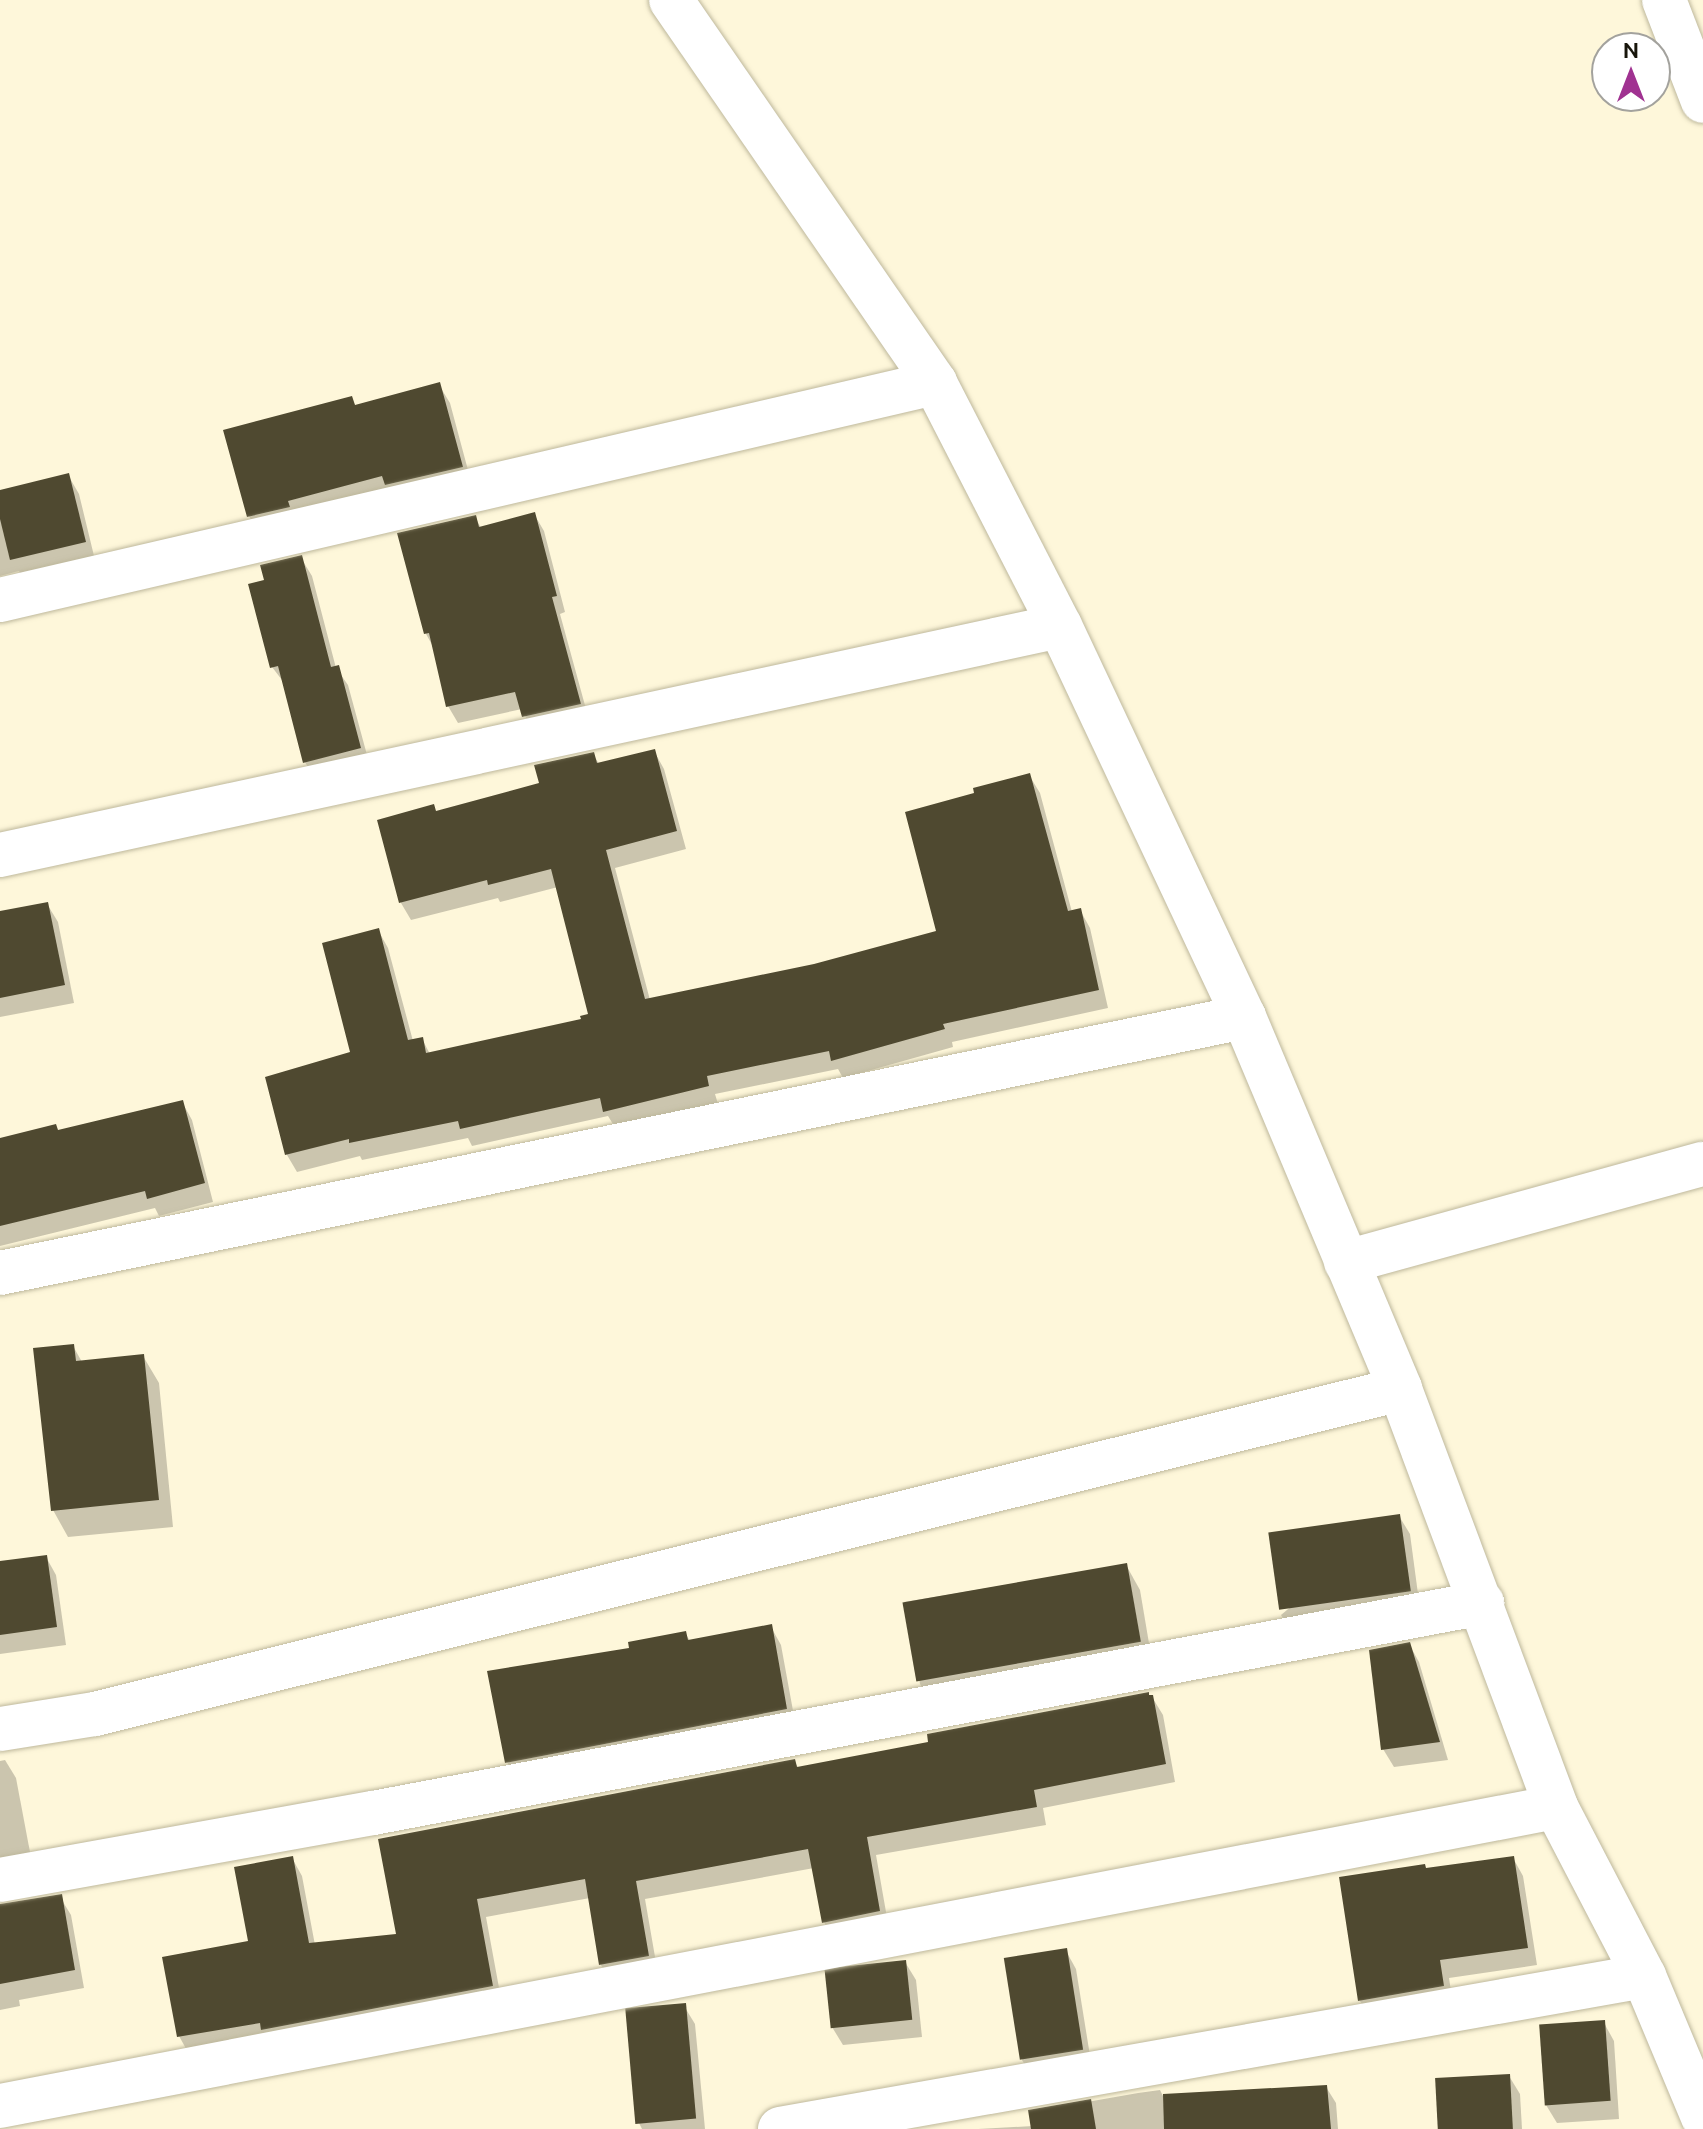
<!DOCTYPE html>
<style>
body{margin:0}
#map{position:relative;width:1703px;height:2129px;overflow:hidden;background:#fef7da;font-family:Ubuntu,sans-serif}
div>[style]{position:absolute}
.shadow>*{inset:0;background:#0003}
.building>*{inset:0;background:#4f4930;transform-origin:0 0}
.roads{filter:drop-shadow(0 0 2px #beb89c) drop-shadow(0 0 2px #beb89c)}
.minor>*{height:44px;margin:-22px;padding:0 22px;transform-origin:22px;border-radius:22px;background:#fff}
.tertiary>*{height:44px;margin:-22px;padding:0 22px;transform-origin:22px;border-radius:22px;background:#fff}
span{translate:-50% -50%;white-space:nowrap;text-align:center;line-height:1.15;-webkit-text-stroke:8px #fff;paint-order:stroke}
.north{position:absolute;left:1591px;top:32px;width:80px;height:80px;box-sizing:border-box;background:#fff;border:2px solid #a3a29d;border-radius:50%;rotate:0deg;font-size:22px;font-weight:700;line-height:32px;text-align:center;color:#18160b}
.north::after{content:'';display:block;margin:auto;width:28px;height:36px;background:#a03291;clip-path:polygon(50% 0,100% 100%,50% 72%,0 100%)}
</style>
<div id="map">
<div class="shadow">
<div style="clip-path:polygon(439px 385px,450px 403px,472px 485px,259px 534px,249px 516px,351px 398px,356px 407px)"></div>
<div style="clip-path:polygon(68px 475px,79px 494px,95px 560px,22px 577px,19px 571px,0 576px,0 492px)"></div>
<div style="clip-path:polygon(534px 514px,544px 531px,565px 612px,560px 614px,589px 720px,533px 733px,522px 709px,458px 723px,448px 706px,435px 650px,426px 634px,475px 517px,481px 528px)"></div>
<div style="clip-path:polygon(301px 558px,312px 576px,336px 668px,348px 685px,370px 766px,315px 780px,305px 762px,285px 684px,272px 667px)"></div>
<div style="clip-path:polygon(654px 751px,664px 769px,686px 849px,615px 868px,650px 1000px,814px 966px,938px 933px,977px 795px,1029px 775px,1040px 793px,1072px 912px,1080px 910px,1090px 928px,1108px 1008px,952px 1042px,953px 1047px,843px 1078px,838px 1069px,715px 1094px,718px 1104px,616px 1129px,608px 1116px,472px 1146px,468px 1138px,362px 1160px,360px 1156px,297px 1172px,287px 1155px,267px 1079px,352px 1054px,378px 930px,388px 948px,413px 1041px,422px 1039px,430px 1054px,583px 1021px,591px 1015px,558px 887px,500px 902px,498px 898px,411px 920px,401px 903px,379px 821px,436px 812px,542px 784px,593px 754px,599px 764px)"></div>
<div style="clip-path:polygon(47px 904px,58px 922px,74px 1003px,0 1017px,0 913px)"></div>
<div style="clip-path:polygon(182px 1102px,192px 1120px,213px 1202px,159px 1216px,155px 1208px,0 1246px,0 1139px,59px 1132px)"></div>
<div style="clip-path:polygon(73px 1346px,82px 1362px,143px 1356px,159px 1383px,173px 1527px,68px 1537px,53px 1510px)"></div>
<div style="clip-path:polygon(1399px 1516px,1410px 1534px,1420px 1609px,1292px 1633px,1281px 1615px)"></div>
<div style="clip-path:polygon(46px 1557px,56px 1575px,66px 1645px,0 1654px,0 1563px)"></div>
<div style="clip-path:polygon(1126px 1565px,1140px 1590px,1153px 1667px,934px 1708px,920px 1684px,904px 1602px)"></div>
<div style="clip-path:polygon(771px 1627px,781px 1645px,796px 1727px,517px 1780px,507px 1762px,632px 1650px,685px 1633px,690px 1641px)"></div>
<div style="clip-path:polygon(1409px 1644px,1419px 1662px,1448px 1760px,1394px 1767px,1383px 1749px)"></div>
<div style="clip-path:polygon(1152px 1697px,1163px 1715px,1175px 1782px,1043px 1808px,1046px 1825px,876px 1855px,889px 1929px,834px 1940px,824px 1922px,814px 1868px,645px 1899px,658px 1974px,612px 1983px,601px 1965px,590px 1898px,486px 1917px,502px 2004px,189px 2054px,179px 2036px,250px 1942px,292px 1858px,302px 1876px,315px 1945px,398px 1936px,381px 1840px,794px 1761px,799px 1769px)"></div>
<div style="clip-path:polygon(5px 1760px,16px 1778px,33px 1868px,0 1877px,0 1761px)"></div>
<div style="clip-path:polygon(1513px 1858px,1523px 1876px,1537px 1965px,1449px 1978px,1453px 2004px,1371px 2019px,1360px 2001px,1426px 1870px)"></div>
<div style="clip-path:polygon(60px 1897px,71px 1915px,84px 1988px,19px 2000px,20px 2006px,0 2010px,0 1905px)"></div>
<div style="clip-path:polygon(1066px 1951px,1076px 1969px,1092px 2068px,1033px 2078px,1022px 2060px)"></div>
<div style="clip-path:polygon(905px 1962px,916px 1980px,922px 2037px,843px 2045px,832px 2027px)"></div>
<div style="clip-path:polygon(684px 2006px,695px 2024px,705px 2129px,642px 2129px,639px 2123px)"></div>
<div style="clip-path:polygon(1604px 2023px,1614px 2041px,1619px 2119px,1557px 2123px,1546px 2105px)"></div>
<div style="clip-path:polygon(1509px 2076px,1520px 2094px,1522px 2129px,1441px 2129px)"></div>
<div style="clip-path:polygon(1326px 2087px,1336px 2103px,1338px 2129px,978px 2129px,1033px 2126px,1030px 2112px,1138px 2093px,1160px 2090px,1163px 2096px)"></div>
</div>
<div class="building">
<div style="clip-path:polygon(440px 382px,463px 467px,385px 485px,382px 476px,288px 501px,290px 507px,247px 517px,223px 430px,352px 396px,355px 405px)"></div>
<div style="clip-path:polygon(69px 473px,86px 542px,10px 560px,0 519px,0 490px)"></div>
<div style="clip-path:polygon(535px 512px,557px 596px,552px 597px,581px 704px,522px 717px,515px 692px,446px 707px,429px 633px,424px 634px,397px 533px,476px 515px,479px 527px)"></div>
<div style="clip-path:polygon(302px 555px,331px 667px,339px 665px,361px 748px,303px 763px,278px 666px,270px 668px,248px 584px,264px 580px,260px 565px)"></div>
<div style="clip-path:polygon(655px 749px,677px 831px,606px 850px,645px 999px,814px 964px,936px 931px,905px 812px,974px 793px,973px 788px,1030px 773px,1068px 911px,1081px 908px,1099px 990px,943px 1024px,945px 1029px,831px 1061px,829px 1051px,707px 1076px,709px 1086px,603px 1112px,600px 1098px,460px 1129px,458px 1121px,349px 1143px,349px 1139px,285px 1155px,265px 1077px,350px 1052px,322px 943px,379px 928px,408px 1040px,423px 1037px,426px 1053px,581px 1019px,580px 1016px,588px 1014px,551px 869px,488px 885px,487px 880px,399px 903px,377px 820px,434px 804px,436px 811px,539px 783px,534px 765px,594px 752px,597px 763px)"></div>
<div style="clip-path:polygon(48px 902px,65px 985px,0 998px,0 911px)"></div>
<div style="clip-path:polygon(183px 1100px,205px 1183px,147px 1199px,145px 1191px,0 1226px,0 1138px,56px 1124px,58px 1130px)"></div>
<div style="clip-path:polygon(74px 1344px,76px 1361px,144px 1354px,159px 1500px,51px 1511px,33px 1348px)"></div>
<div style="left:1400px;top:1514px;width:78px;height:133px;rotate:82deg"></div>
<div style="clip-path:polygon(47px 1555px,57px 1627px,0 1635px,0 1561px)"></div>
<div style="left:1127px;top:1563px;width:80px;height:228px;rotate:80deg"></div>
<div style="clip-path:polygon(772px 1624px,787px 1709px,505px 1763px,487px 1671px,629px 1648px,628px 1642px,686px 1631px,688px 1640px)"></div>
<div style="clip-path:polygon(1410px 1642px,1440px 1742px,1381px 1750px,1369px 1650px)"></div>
<div style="clip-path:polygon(1149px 1692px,1149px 1695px,1153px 1695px,1166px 1764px,1034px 1790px,1037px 1807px,867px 1837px,880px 1911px,822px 1923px,808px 1849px,636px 1881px,649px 1956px,599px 1965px,585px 1879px,477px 1899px,493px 1986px,261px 2030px,260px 2023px,177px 2037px,162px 1957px,248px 1941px,234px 1867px,293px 1856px,309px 1943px,396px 1934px,378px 1839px,795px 1759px,797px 1767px,886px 1750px,928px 1742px,927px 1734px)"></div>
<div style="clip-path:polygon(1514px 1856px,1528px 1948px,1440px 1960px,1444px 1986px,1358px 2001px,1339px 1877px,1425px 1864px,1426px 1868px)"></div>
<div style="clip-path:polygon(62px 1894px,75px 1970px,0 1984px,0 1904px)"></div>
<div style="left:1067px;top:1948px;width:103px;height:64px;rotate:81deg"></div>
<div style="left:906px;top:1960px;width:60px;height:82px;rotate:84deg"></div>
<div style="left:686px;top:2003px;width:116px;height:61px;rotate:85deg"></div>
<div style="left:1605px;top:2020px;width:81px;height:66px;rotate:86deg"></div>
<div style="left:1510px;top:2074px;width:55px;height:75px;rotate:87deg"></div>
<div style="clip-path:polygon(1327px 2085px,1331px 2129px,1164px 2129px,1163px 2094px)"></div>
<div style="clip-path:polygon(1091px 2099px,1096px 2129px,1031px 2129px,1028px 2110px)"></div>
</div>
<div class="roads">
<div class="minor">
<div style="left:1664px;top:0;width:108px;rotate:68.9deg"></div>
<div style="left:0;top:600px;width:960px;rotate:-13.07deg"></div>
<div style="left:0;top:855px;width:1084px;rotate:-12.19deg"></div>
<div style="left:1346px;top:1262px;width:370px;rotate:-15.4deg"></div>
<div style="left:0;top:1273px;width:1270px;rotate:-11.63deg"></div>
<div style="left:0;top:1729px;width:96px;rotate:-9deg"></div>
<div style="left:95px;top:1714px;width:1345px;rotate:-13.98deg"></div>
<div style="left:0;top:1880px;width:379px;rotate:-10.2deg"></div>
<div style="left:373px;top:1813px;width:1129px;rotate:-10.72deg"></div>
<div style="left:0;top:2106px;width:1584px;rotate:-10.88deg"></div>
<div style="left:780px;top:2129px;width:877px;rotate:-10.04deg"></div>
</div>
<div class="tertiary">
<div style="left:671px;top:0;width:465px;rotate:55.4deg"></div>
<div style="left:935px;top:383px;width:273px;rotate:62.8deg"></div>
<div style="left:1060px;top:626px;width:432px;rotate:64.8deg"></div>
<div style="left:1244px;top:1017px;width:403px;rotate:67.2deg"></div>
<div style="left:1400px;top:1389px;width:446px;rotate:69.5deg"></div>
<div style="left:1556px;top:1807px;width:191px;rotate:62.5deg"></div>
<div style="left:1644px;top:1976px;width:153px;rotate:67.3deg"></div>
</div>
</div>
<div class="north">N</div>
</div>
